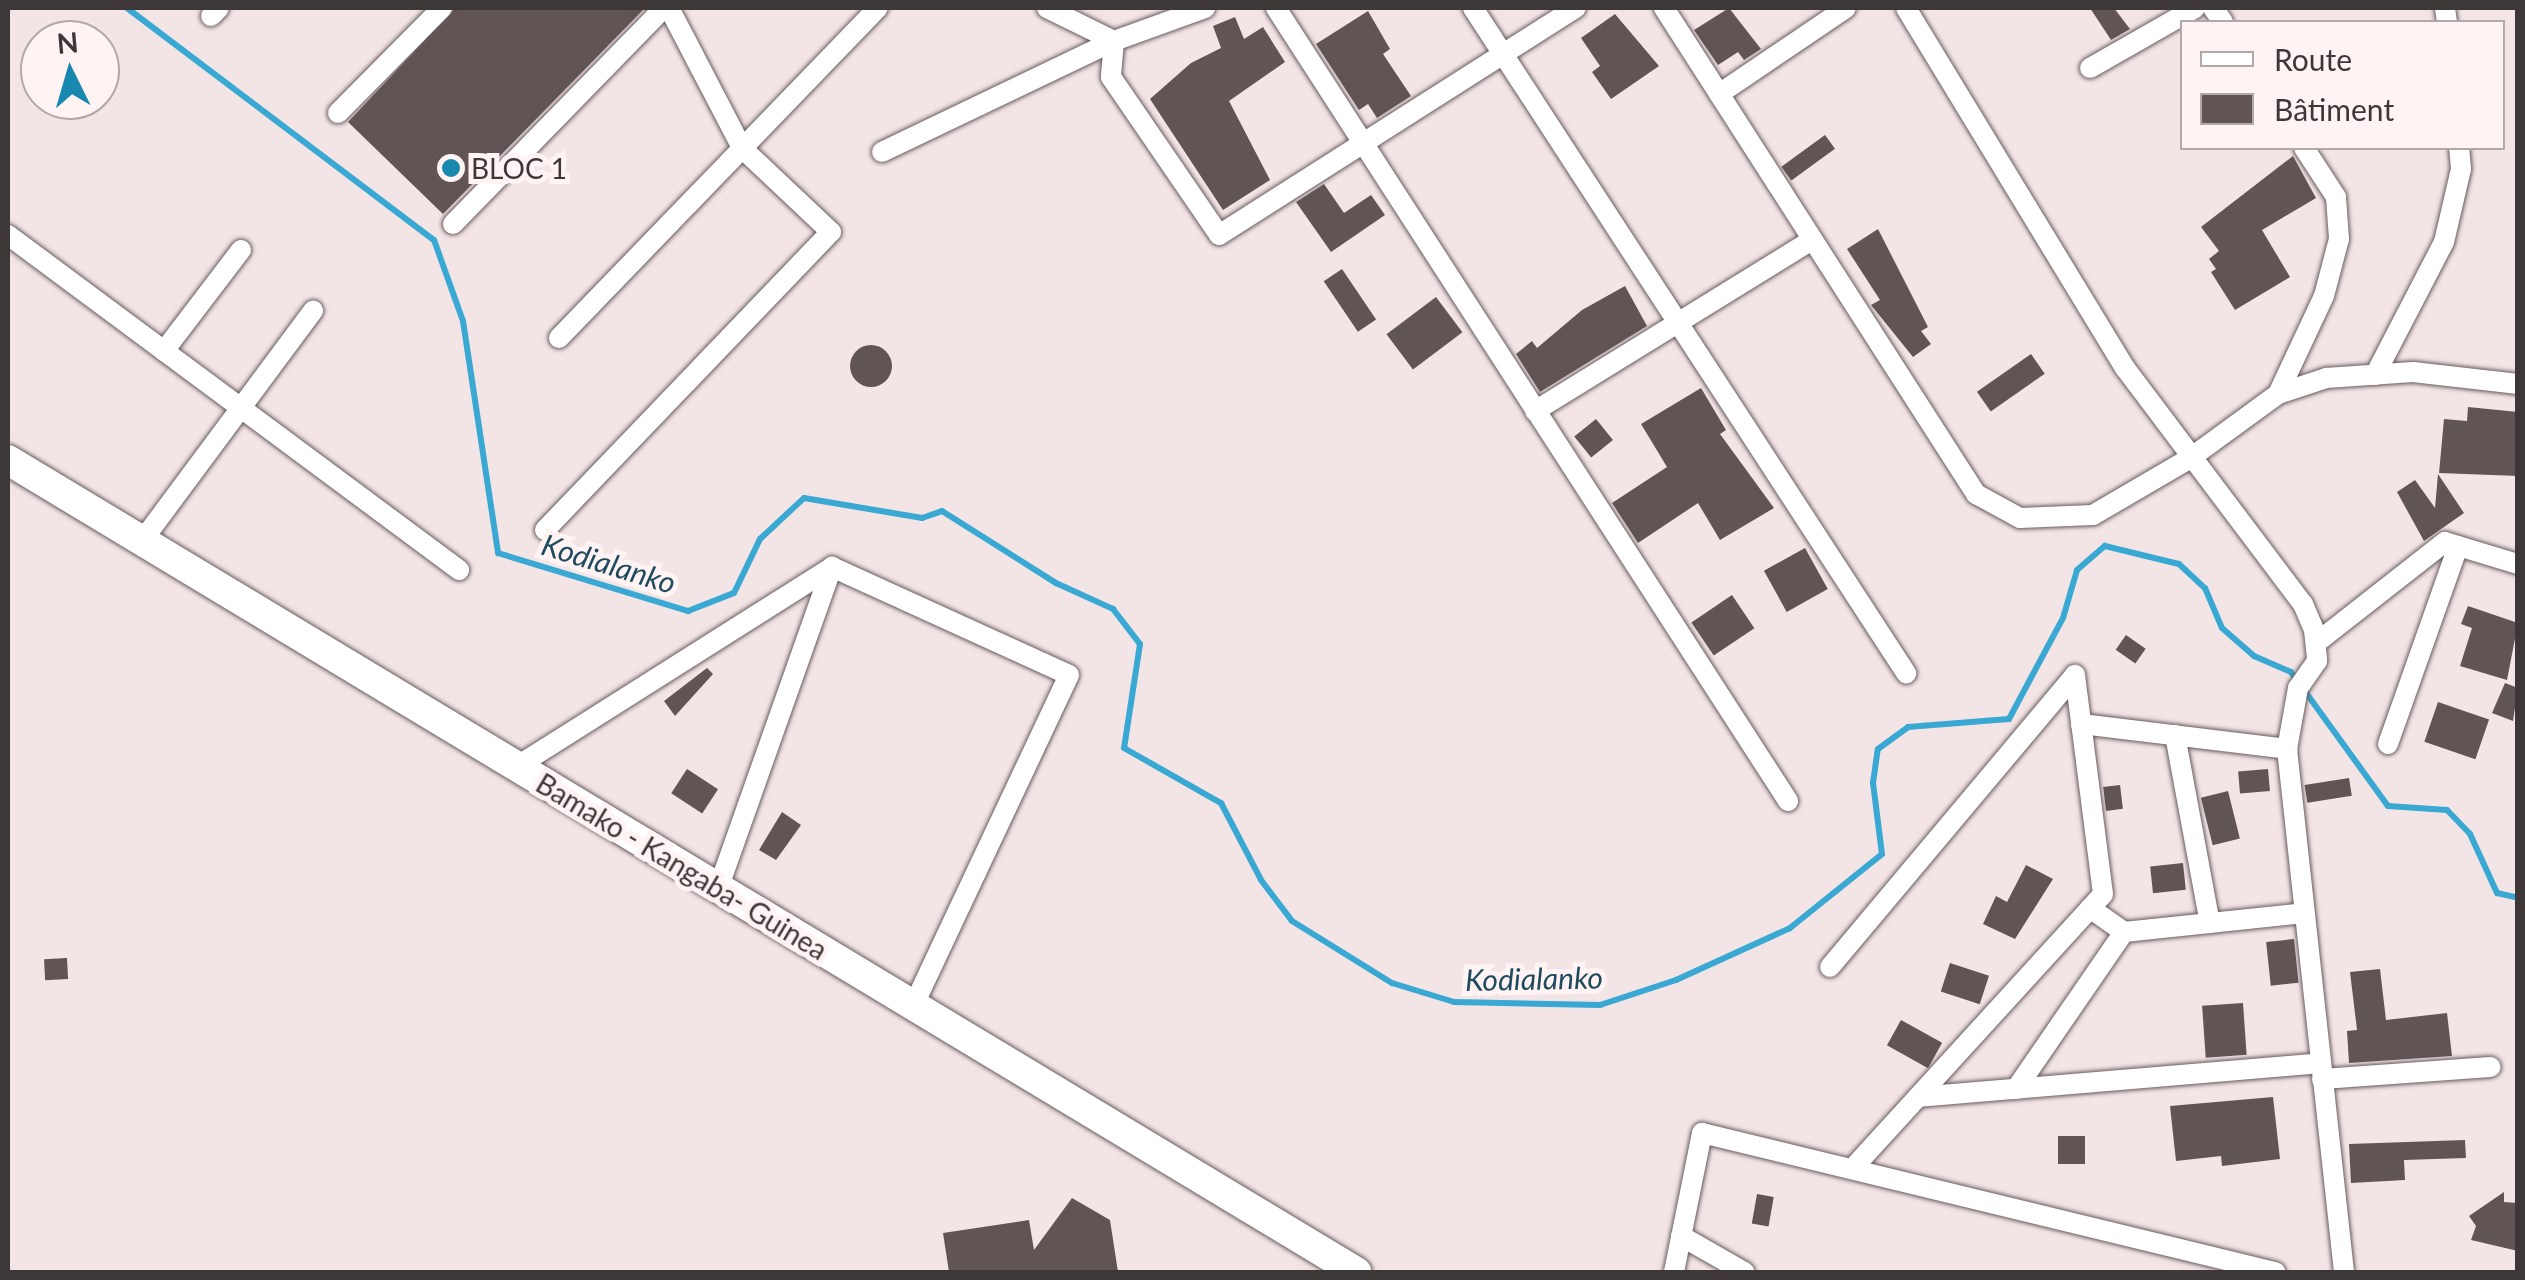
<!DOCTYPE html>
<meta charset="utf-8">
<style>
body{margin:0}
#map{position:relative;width:2525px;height:1280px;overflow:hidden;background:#f3e5e6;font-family:Lato,sans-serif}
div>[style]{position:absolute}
.stream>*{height:6px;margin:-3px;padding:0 3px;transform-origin:3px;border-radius:3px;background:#39a8d2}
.building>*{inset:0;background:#605455;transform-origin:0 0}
.round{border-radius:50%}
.roads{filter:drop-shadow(0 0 2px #685b5d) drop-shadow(0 0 2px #685b5d)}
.minor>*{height:20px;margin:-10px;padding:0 10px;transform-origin:10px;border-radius:10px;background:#fff}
.primary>*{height:30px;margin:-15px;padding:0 15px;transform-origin:15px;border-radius:15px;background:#fff}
.dots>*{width:28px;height:28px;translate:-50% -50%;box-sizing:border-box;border:5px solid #fff3f4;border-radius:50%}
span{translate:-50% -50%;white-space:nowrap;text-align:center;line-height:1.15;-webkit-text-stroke:10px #fff3f4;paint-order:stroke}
.poi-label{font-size:28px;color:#3d3738}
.left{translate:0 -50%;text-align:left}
.street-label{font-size:28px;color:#3d3738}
.water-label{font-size:30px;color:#1e4b5e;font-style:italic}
.frame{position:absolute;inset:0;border:10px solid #3d3738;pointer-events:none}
.legend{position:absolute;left:2180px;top:20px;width:325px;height:130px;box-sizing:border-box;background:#fff3f4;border:2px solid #b1a8a9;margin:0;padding:12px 18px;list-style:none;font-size:30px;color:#3d3738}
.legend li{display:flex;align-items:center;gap:20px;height:50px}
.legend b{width:50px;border:2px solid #b1a8a9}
.north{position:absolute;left:20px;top:20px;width:100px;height:100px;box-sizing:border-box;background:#fff3f4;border:2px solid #b1a8a9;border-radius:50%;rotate:355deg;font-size:28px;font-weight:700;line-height:40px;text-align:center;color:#3d3738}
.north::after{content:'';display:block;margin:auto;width:35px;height:45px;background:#1888ae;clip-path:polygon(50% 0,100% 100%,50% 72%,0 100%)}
</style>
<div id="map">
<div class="stream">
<div style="left:127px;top:8px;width:385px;rotate:37.1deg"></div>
<div style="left:434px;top:240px;width:86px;rotate:70.3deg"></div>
<div style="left:463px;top:321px;width:235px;rotate:81.4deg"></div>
<div style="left:498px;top:553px;width:199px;rotate:17deg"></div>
<div style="left:688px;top:611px;width:49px;rotate:-21.4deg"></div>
<div style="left:734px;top:593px;width:60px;rotate:-64.3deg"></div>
<div style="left:760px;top:539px;width:60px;rotate:-43deg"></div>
<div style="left:804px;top:498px;width:120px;rotate:9.6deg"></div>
<div style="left:922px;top:518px;width:21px;rotate:-19deg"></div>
<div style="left:942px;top:511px;width:135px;rotate:32.3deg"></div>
<div style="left:1056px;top:583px;width:63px;rotate:24.5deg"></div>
<div style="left:1113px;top:609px;width:44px;rotate:52.4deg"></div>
<div style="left:1140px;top:644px;width:105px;rotate:98.7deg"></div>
<div style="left:1124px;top:748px;width:112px;rotate:29.6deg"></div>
<div style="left:1221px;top:803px;width:87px;rotate:62.5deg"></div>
<div style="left:1261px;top:880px;width:51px;rotate:52.9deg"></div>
<div style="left:1292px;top:921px;width:118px;rotate:31.8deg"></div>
<div style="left:1392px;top:983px;width:65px;rotate:17deg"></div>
<div style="left:1454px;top:1002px;width:146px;rotate:1.2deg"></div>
<div style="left:1600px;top:1005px;width:80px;rotate:-18.2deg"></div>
<div style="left:1676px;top:980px;width:125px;rotate:-24.5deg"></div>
<div style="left:1790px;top:928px;width:118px;rotate:-38.8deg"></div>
<div style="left:1882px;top:854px;width:72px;rotate:-97.2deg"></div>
<div style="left:1873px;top:783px;width:34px;rotate:-82deg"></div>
<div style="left:1878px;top:749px;width:37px;rotate:-36deg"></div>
<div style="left:1908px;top:727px;width:101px;rotate:-4.5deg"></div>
<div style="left:2009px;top:719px;width:115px;rotate:-61.9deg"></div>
<div style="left:2063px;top:618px;width:50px;rotate:-73.7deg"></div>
<div style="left:2077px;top:570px;width:37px;rotate:-41deg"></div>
<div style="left:2105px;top:546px;width:76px;rotate:13.7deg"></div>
<div style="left:2179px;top:564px;width:35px;rotate:43deg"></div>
<div style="left:2205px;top:588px;width:43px;rotate:67deg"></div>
<div style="left:2222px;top:628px;width:43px;rotate:41.2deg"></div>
<div style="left:2254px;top:656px;width:40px;rotate:23.4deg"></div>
<div style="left:2291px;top:672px;width:165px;rotate:54.1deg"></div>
<div style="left:2388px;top:806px;width:59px;rotate:3.9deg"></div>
<div style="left:2447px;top:810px;width:33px;rotate:46deg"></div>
<div style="left:2470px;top:834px;width:65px;rotate:65.4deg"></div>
<div style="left:2497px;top:893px;width:22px;rotate:13deg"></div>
</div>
<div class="building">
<div style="clip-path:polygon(455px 8px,645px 8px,443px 214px,348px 122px)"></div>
<div style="clip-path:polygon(1729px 8px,1761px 49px,1744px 60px,1738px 52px,1718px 65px,1694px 30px)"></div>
<div style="clip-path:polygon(2090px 8px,2114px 8px,2130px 29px,2111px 40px)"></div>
<div style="clip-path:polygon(1368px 11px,1390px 49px,1383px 54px,1411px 96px,1377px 118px,1368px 104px,1359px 110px,1316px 44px)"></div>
<div style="clip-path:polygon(1615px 14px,1659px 66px,1611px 99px,1592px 72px,1600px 66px,1581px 38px)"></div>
<div style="clip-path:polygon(1235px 17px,1244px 39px,1263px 27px,1285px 62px,1229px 101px,1270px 180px,1223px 210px,1150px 99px,1191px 63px,1221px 48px,1213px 26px)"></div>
<div style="left:1825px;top:135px;width:17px;height:54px;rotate:54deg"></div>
<div style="clip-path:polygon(2293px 156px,2316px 198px,2262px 230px,2290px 277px,2235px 310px,2211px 272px,2216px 269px,2209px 259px,2219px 251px,2201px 227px)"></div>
<div style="clip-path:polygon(1324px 184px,1344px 213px,1371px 195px,1385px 215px,1331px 252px,1296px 202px)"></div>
<div style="clip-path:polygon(1878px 229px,1928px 327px,1921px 331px,1931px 344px,1913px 357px,1871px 305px,1880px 300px,1847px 249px)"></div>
<div style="left:1342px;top:269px;width:61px;height:22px;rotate:56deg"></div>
<div style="clip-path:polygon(1625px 286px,1647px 326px,1540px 392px,1516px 354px,1532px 341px,1537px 348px,1582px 310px)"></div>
<div style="left:1436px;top:297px;width:44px;height:62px;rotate:53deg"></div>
<div class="round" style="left:850px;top:345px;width:42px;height:42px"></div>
<div style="left:2031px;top:354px;width:24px;height:66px;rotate:55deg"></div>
<div style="clip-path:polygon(1701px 388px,1726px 430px,1720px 434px,1774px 508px,1720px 540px,1698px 503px,1638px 543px,1612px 503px,1667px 467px,1641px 424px)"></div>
<div style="clip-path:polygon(2468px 407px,2518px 412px,2518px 476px,2439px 473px,2444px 419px,2467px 421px)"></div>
<div style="left:1596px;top:419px;width:27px;height:28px;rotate:51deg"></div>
<div style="clip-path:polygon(2438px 474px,2464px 513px,2424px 541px,2397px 492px,2415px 480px,2435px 508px)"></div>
<div style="left:1805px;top:548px;width:47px;height:47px;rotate:61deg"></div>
<div style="left:1732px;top:595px;width:40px;height:49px;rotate:56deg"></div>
<div style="clip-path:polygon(2468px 606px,2518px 623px,2507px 680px,2460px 666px,2472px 628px,2461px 624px)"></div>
<div style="left:2126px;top:635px;width:24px;height:18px;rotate:35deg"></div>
<div style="clip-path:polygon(707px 668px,713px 674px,675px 716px,664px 701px)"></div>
<div style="clip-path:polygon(2505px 683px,2518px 688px,2513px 721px,2492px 713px)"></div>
<div style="left:2438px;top:702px;width:54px;height:42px;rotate:19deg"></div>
<div style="left:687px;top:769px;width:37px;height:29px;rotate:33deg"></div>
<div style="left:2268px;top:769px;width:22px;height:30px;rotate:85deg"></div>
<div style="left:2349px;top:778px;width:18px;height:45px;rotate:81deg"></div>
<div style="left:2120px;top:785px;width:24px;height:17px;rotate:83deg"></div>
<div style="left:2228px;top:791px;width:49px;height:28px;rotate:76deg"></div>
<div style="clip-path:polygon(782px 812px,801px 825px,776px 860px,759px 850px)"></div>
<div style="left:2183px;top:863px;width:27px;height:33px;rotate:84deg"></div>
<div style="clip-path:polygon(2026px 865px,2053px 879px,2015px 939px,1983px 924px,1996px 896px,2007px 902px)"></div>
<div style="left:2294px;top:939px;width:44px;height:28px;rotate:84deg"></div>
<div style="left:67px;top:958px;width:21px;height:23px;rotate:87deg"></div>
<div style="left:1950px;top:963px;width:41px;height:30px;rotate:18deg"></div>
<div style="clip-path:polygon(2380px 969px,2386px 1020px,2447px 1013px,2452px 1056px,2349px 1063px,2347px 1031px,2357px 1030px,2350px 972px)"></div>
<div style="left:2243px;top:1003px;width:52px;height:41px;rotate:86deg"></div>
<div style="left:1901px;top:1020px;width:47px;height:29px;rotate:29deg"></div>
<div style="clip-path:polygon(2273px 1097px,2280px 1159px,2222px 1166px,2221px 1156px,2176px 1161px,2170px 1106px)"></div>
<div style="left:2085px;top:1136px;width:28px;height:27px;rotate:90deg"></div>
<div style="clip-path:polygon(2465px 1140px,2466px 1158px,2404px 1160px,2405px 1180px,2351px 1183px,2349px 1144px)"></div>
<div style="clip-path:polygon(2504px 1192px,2504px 1202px,2518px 1203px,2518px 1251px,2471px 1240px,2476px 1226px,2469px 1216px)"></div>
<div style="left:1757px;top:1194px;width:17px;height:30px;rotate:10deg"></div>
<div style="clip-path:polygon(1072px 1198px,1110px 1220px,1118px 1272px,949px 1272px,943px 1233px,1029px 1220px,1034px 1250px)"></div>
</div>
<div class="roads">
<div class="minor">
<div style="left:1047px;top:8px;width:75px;rotate:26.2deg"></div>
<div style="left:1276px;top:8px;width:944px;rotate:57.15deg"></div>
<div style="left:1473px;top:8px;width:794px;rotate:56.93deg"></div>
<div style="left:1664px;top:8px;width:578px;rotate:57.3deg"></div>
<div style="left:1976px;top:494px;width:50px;rotate:28.6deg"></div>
<div style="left:2020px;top:518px;width:73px;rotate:-2.4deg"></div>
<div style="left:2093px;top:515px;width:111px;rotate:-30.3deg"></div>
<div style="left:2189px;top:459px;width:110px;rotate:-36.1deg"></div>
<div style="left:2278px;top:394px;width:51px;rotate:-18.4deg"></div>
<div style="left:2326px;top:378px;width:87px;rotate:-3.9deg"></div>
<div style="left:2413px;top:372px;width:106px;rotate:6.5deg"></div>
<div style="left:1906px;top:8px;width:421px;rotate:58.7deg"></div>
<div style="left:2125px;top:368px;width:296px;rotate:53deg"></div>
<div style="left:2303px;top:604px;width:28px;rotate:67deg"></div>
<div style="left:2314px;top:630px;width:31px;rotate:84deg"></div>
<div style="left:2317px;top:661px;width:33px;rotate:125deg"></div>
<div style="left:2298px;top:688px;width:62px;rotate:100.2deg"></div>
<div style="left:2287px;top:749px;width:526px;rotate:83.78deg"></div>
<div style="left:2213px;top:8px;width:17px;rotate:54deg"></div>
<div style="left:2445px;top:8px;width:14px;rotate:82deg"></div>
<div style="left:211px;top:16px;width:11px;rotate:-45deg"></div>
<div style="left:1114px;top:41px;width:36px;rotate:95deg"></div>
<div style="left:1111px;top:77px;width:191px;rotate:55.6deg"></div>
<div style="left:1219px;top:235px;width:423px;rotate:-32.5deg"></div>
<div style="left:2090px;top:68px;width:121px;rotate:-29.7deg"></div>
<div style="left:1719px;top:94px;width:153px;rotate:-34.1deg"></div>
<div style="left:338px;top:113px;width:148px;rotate:-45.3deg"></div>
<div style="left:882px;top:152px;width:257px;rotate:-25.6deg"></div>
<div style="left:1114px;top:41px;width:97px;rotate:-19.9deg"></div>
<div style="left:453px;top:224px;width:302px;rotate:-45.7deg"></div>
<div style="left:8px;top:235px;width:562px;rotate:36.6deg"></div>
<div style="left:559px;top:338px;width:459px;rotate:-46deg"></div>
<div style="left:164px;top:351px;width:127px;rotate:-52.7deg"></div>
<div style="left:2375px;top:375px;width:150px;rotate:-62.6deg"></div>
<div style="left:2444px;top:242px;width:75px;rotate:-76.9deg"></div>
<div style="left:2461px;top:169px;width:21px;rotate:-95deg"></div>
<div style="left:2278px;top:394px;width:108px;rotate:-64.9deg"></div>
<div style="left:2324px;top:296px;width:59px;rotate:-75.3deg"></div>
<div style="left:2339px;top:239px;width:42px;rotate:-94.1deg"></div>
<div style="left:2336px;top:197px;width:59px;rotate:-123.1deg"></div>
<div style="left:1535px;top:411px;width:326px;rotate:-31.7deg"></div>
<div style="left:545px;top:530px;width:413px;rotate:-46.2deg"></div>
<div style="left:831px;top:232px;width:122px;rotate:-136.7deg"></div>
<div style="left:742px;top:148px;width:158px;rotate:-117.5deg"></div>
<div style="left:142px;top:541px;width:287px;rotate:-53.4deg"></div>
<div style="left:832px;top:567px;width:260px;rotate:24.5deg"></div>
<div style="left:1069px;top:675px;width:366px;rotate:115.2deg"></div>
<div style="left:2316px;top:643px;width:164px;rotate:-38.1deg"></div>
<div style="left:2445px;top:542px;width:76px;rotate:16.8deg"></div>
<div style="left:2081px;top:724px;width:208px;rotate:6.9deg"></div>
<div style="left:2175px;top:735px;width:191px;rotate:79.5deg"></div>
<div style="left:2388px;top:744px;width:210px;rotate:-70.5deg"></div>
<div style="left:516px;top:767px;width:374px;rotate:-32.3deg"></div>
<div style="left:718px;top:889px;width:342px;rotate:-70.5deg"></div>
<div style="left:2090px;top:908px;width:42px;rotate:35.2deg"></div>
<div style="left:2124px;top:932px;width:181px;rotate:-6deg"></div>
<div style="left:1830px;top:967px;width:381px;rotate:-50deg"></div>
<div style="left:2322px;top:1079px;width:169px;rotate:-4.1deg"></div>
<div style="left:2016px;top:1089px;width:191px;rotate:-55.5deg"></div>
<div style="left:1918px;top:1097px;width:404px;rotate:-4.8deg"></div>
<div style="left:1852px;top:1169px;width:372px;rotate:-47.6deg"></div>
<div style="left:2103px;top:894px;width:221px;rotate:-97.3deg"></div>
<div style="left:1681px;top:1236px;width:73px;rotate:29.7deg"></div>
<div style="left:1674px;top:1272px;width:142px;rotate:-78.6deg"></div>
<div style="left:1702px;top:1133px;width:590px;rotate:13.64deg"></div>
</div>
<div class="primary">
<div style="left:8px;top:460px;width:1574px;rotate:31.06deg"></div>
</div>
</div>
<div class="dots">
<div style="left:451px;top:168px;background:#1888ae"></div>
</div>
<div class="poi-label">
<span class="left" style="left:471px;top:168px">BLOC 1</span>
</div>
<div class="street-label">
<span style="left:682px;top:866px;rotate:31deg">Bamako - Kangaba- Guinea</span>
</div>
<div class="water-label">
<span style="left:609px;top:563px;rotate:17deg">Kodialanko</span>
<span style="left:1534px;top:978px;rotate:-1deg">Kodialanko</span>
</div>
<div class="frame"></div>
<ul class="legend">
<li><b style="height:12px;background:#fff"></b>Route</li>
<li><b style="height:28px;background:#605455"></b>Bâtiment</li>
</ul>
<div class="north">N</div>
</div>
